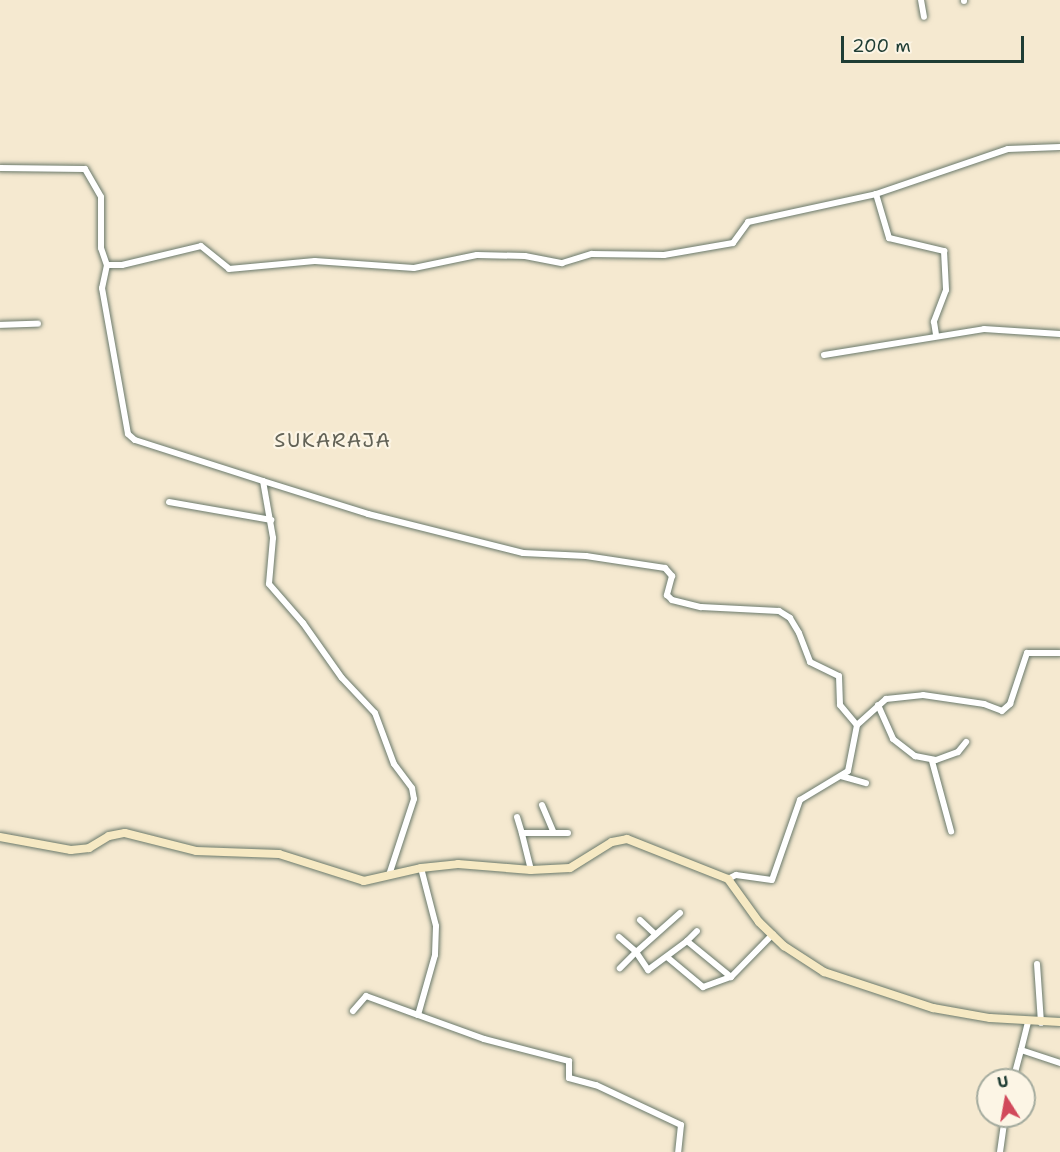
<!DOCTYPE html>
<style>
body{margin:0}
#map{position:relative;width:1060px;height:1152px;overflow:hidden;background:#f5e9d0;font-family:"Shantell Sans",sans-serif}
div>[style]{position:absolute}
.roads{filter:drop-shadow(0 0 2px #6a796b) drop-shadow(0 0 2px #6a796b)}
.street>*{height:6px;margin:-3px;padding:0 3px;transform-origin:3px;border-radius:3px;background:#fff}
.secondary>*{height:8px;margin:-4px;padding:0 4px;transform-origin:4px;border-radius:4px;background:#f6e9c3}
span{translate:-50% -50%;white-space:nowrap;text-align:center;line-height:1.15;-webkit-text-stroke:4.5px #fcf5e5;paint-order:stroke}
.quarter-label{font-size:20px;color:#626256;letter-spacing:1.5px}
.north{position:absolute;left:976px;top:1068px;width:60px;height:60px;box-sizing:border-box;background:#fcf5e5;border:2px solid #a4ab9e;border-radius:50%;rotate:349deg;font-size:16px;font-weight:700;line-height:24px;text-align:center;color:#1f3d34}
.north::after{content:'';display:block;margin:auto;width:21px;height:27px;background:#d1495b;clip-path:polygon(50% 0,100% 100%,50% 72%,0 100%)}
.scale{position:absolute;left:841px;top:36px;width:183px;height:27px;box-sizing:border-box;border:3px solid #1f3d34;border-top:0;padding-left:8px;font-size:18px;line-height:21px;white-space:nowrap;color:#1f3d34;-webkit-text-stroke:4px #fcf5e5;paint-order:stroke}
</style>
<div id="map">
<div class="roads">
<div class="street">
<div style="left:921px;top:0;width:17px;rotate:80deg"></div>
<div style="left:964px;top:0;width:1px;rotate:90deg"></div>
<div style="left:0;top:168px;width:85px;rotate:0.7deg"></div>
<div style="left:85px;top:169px;width:32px;rotate:60deg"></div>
<div style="left:101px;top:197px;width:51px;rotate:90deg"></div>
<div style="left:101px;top:248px;width:18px;rotate:71deg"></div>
<div style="left:107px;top:265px;width:15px"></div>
<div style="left:122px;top:265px;width:81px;rotate:-13.5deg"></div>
<div style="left:201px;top:246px;width:36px;rotate:39deg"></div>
<div style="left:229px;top:269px;width:86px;rotate:-5.3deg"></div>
<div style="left:315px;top:261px;width:99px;rotate:4deg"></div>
<div style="left:414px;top:268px;width:64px;rotate:-11.7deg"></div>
<div style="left:477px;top:255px;width:48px;rotate:1.2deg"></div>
<div style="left:525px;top:256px;width:38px;rotate:11deg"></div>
<div style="left:562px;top:263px;width:31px;rotate:-17deg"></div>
<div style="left:592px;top:254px;width:72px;rotate:0.8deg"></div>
<div style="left:664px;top:255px;width:70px;rotate:-9.9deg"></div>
<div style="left:733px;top:243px;width:26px;rotate:-54deg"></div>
<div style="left:748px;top:222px;width:131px;rotate:-12.3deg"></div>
<div style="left:876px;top:194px;width:139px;rotate:-18.8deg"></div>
<div style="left:1008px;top:149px;width:52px;rotate:-2.2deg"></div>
<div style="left:876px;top:194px;width:46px;rotate:73.5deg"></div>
<div style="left:889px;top:238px;width:57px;rotate:13.3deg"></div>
<div style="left:944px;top:251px;width:39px;rotate:87deg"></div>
<div style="left:946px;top:290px;width:34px;rotate:111deg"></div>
<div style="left:934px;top:322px;width:13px;rotate:81deg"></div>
<div style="left:107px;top:265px;width:24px;rotate:102deg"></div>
<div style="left:102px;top:288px;width:148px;rotate:79.9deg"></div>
<div style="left:128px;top:434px;width:9px;rotate:41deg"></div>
<div style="left:135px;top:440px;width:134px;rotate:17.8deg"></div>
<div style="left:263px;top:481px;width:58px;rotate:80deg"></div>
<div style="left:273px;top:538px;width:46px;rotate:95deg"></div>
<div style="left:269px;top:584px;width:52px;rotate:48.9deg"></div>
<div style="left:303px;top:623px;width:67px;rotate:54.7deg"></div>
<div style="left:342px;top:678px;width:48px;rotate:46.7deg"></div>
<div style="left:375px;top:713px;width:54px;rotate:69.6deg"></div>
<div style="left:394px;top:764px;width:30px;rotate:53deg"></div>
<div style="left:412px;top:788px;width:11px;rotate:80deg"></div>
<div style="left:414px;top:799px;width:80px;rotate:108.2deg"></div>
<div style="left:0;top:325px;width:38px;rotate:-2deg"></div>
<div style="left:824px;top:355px;width:162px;rotate:-9.2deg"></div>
<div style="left:984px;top:329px;width:76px;rotate:3.8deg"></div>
<div style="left:263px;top:481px;width:110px;rotate:17.4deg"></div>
<div style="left:368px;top:514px;width:160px;rotate:14.1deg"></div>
<div style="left:523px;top:553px;width:63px;rotate:2.7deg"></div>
<div style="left:586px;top:556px;width:80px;rotate:8.6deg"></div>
<div style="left:665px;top:568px;width:11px;rotate:49deg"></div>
<div style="left:672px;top:576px;width:20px;rotate:105deg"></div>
<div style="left:667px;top:595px;width:7px;rotate:45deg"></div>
<div style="left:672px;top:600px;width:30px;rotate:14deg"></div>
<div style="left:701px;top:607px;width:78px;rotate:2.9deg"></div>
<div style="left:779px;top:611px;width:13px;rotate:32deg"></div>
<div style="left:790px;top:618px;width:17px;rotate:59deg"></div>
<div style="left:799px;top:633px;width:31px;rotate:69deg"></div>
<div style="left:810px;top:662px;width:32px;rotate:26deg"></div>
<div style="left:839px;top:676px;width:29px;rotate:88deg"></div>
<div style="left:840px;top:705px;width:26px;rotate:50deg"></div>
<div style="left:169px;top:502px;width:104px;rotate:10deg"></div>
<div style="left:878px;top:705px;width:37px;rotate:66deg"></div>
<div style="left:893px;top:739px;width:28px;rotate:38deg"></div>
<div style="left:915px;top:756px;width:21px;rotate:11deg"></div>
<div style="left:936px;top:760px;width:23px;rotate:-20deg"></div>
<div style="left:958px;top:752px;width:13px;rotate:-51deg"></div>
<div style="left:932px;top:761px;width:73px;rotate:74.8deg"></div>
<div style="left:841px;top:776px;width:26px;rotate:16deg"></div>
<div style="left:542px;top:805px;width:30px;rotate:67deg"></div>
<div style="left:517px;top:817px;width:17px;rotate:73deg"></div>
<div style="left:421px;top:868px;width:60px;rotate:75.5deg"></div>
<div style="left:436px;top:926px;width:29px;rotate:92deg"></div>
<div style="left:435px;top:955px;width:62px;rotate:105.8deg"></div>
<div style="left:418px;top:1015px;width:70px;rotate:20deg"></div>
<div style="left:484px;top:1039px;width:88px;rotate:14.5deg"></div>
<div style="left:569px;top:1061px;width:17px;rotate:90deg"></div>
<div style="left:569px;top:1078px;width:28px;rotate:15deg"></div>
<div style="left:596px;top:1085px;width:94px;rotate:25.2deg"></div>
<div style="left:681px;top:1125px;width:27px;rotate:96deg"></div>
<div style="left:531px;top:870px;width:38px;rotate:-104deg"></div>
<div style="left:522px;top:833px;width:46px"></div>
<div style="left:728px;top:879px;width:9px;rotate:-27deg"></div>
<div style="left:736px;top:875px;width:36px;rotate:8deg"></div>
<div style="left:772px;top:880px;width:85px;rotate:-70.7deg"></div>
<div style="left:800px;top:800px;width:56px;rotate:-31.1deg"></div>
<div style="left:848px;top:771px;width:47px;rotate:-78.9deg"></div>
<div style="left:857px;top:725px;width:39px;rotate:-42deg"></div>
<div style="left:886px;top:699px;width:37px;rotate:-6deg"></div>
<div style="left:923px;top:695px;width:62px;rotate:8.4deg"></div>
<div style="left:984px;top:704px;width:19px;rotate:21deg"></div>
<div style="left:1002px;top:711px;width:11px;rotate:-41deg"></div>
<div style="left:1010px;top:704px;width:54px;rotate:-71.6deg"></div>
<div style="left:1027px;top:653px;width:33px"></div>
<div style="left:680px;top:913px;width:59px;rotate:138.4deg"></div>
<div style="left:636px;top:952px;width:22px;rotate:56deg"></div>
<div style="left:648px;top:970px;width:49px;rotate:-36.6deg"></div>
<div style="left:687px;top:941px;width:57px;rotate:39.3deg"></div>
<div style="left:731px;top:977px;width:60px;rotate:-45.7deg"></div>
<div style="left:640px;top:920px;width:21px;rotate:43deg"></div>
<div style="left:619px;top:937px;width:23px;rotate:41deg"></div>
<div style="left:636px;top:952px;width:23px;rotate:135deg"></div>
<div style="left:687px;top:941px;width:14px;rotate:-45deg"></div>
<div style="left:667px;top:957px;width:47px;rotate:39.8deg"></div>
<div style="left:703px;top:987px;width:30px;rotate:-20deg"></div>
<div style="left:1037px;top:964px;width:59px;rotate:86.1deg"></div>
<div style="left:353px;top:1011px;width:20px;rotate:-49deg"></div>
<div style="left:366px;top:996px;width:55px;rotate:20.1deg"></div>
<div style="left:1028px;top:1022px;width:29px;rotate:104deg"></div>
<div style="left:1021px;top:1050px;width:41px;rotate:18.4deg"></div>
<div style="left:1013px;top:1080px;width:31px;rotate:-75deg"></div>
<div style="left:1000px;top:1152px;width:36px;rotate:-82deg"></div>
</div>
<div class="secondary">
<div style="left:0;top:837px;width:72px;rotate:10.4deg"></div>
<div style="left:71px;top:850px;width:18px;rotate:-6deg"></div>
<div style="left:89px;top:848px;width:23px;rotate:-31deg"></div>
<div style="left:109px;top:836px;width:16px;rotate:-11deg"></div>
<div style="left:125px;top:833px;width:73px;rotate:14.2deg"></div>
<div style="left:196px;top:851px;width:83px;rotate:2.1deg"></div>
<div style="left:279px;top:854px;width:89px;rotate:17.6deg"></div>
<div style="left:364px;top:881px;width:58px;rotate:-12.8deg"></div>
<div style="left:421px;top:868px;width:37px;rotate:-6deg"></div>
<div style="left:458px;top:864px;width:73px;rotate:4.7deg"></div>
<div style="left:531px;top:870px;width:39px;rotate:-3deg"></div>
<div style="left:570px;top:868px;width:49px;rotate:-31.8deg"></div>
<div style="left:612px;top:842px;width:15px;rotate:-11deg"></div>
<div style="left:627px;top:839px;width:109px;rotate:21.6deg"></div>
<div style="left:728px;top:879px;width:53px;rotate:54.2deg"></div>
<div style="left:759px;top:922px;width:35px;rotate:44deg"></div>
<div style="left:784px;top:946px;width:48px;rotate:33deg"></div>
<div style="left:824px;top:972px;width:115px;rotate:18.3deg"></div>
<div style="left:933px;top:1008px;width:58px;rotate:10deg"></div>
<div style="left:990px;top:1018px;width:70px;rotate:3.3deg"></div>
</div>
</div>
<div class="quarter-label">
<span style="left:333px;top:440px">SUKARAJA</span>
</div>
<div class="north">U</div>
<div class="scale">200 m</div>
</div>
